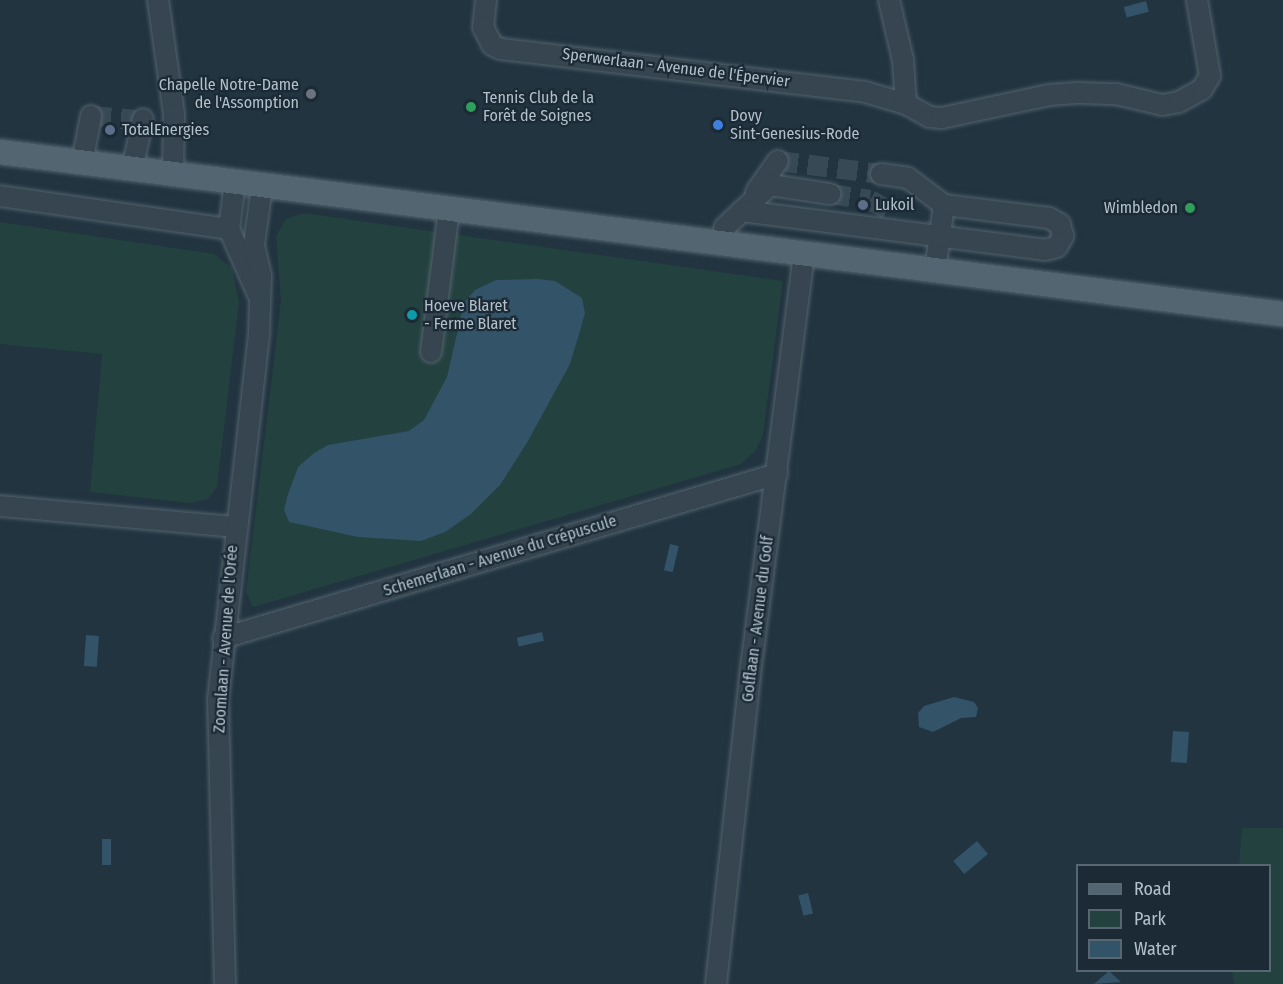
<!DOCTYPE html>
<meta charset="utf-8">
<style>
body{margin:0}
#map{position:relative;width:1283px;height:984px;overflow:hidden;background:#213440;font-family:"Fira Sans Condensed",sans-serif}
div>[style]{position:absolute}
.green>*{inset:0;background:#23413f}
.water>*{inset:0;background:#335369;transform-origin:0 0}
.minor-tunnel>*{height:20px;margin-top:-10px;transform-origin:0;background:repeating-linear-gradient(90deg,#374955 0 20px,transparent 0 30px)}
.roads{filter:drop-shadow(0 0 2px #54636d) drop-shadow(0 0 2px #54636d)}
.minor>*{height:20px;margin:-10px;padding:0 10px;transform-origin:10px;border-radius:10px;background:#36454f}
.major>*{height:24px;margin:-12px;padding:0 12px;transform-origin:12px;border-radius:12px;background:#536570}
.dots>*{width:16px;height:16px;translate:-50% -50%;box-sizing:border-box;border:3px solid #1b2a34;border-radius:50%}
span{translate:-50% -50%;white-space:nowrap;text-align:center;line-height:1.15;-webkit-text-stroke:4.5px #1b2a34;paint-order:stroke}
.street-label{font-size:16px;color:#b1c0cb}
.poi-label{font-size:16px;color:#b1c0cb}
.right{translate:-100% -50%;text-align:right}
.left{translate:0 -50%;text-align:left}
.legend{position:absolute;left:1076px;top:864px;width:195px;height:108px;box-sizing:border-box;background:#1b2a34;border:2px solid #576670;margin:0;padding:8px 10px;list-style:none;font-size:18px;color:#b1c0cb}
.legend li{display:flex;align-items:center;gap:12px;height:30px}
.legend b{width:30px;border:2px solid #576670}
</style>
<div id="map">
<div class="green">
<div style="clip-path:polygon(303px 213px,783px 281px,763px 435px,756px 450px,741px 464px,253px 607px,246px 592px,281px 301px,276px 236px,286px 219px)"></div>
<div style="clip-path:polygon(0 222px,214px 254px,232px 268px,239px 302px,217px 487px,208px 499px,190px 503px,90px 492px,102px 354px,0 344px)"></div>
<div style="clip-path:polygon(1242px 828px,1283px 828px,1283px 984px,1234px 984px,1232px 971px,1270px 970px,1270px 866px,1239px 865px)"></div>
</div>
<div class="water">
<div style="left:1146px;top:1px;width:11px;height:23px;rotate:75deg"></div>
<div style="clip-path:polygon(537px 279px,555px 281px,582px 298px,585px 313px,580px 331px,570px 364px,528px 441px,500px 485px,471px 514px,445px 532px,421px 541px,358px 537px,289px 522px,284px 510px,287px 497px,298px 467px,314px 453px,328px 445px,409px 431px,424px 420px,447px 377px,464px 303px,475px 290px,496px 280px)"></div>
<div style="left:670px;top:544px;width:9px;height:27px;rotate:13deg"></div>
<div style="left:542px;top:632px;width:9px;height:26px;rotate:77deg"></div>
<div style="left:86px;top:635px;width:13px;height:31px;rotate:4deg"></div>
<div style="clip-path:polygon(954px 697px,974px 702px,978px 708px,976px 717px,961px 718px,933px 732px,919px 727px,918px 713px,924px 706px)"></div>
<div style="left:1173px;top:731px;width:16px;height:31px;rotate:4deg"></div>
<div style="left:102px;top:839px;width:9px;height:26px"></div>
<div style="left:977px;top:841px;width:17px;height:31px;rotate:50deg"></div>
<div style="left:808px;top:893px;width:21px;height:10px;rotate:76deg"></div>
<div style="clip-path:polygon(1109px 971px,1121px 982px,1094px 984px)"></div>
</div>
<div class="minor-tunnel">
<div style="left:91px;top:116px;width:45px;rotate:5.1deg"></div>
<div style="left:778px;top:161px;width:104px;rotate:7.2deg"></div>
<div style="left:830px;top:194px;width:40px;rotate:8.5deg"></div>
<div style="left:870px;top:200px;width:30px;rotate:30deg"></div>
</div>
<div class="roads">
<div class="minor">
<div style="left:158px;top:0;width:115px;rotate:82deg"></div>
<div style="left:174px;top:114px;width:61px;rotate:90.9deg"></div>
<div style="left:486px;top:0;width:27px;rotate:96deg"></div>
<div style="left:483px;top:27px;width:20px;rotate:63deg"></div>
<div style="left:492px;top:45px;width:10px;rotate:24deg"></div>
<div style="left:501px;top:49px;width:367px;rotate:6.7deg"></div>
<div style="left:865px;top:92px;width:43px;rotate:16.3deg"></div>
<div style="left:906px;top:104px;width:26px;rotate:29deg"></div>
<div style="left:929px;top:117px;width:13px;rotate:4deg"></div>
<div style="left:942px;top:118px;width:109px;rotate:-12.1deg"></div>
<div style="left:1049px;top:95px;width:31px;rotate:-4deg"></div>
<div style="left:1080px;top:93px;width:36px;rotate:2deg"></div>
<div style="left:1116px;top:94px;width:47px;rotate:13.4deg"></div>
<div style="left:1162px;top:105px;width:17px;rotate:-10deg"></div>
<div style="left:1179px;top:102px;width:26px;rotate:-29deg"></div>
<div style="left:1202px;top:89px;width:15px;rotate:-58deg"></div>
<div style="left:1210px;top:76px;width:77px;rotate:-99.7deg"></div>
<div style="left:889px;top:0;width:62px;rotate:76.9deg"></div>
<div style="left:903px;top:60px;width:44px;rotate:86.1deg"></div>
<div style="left:82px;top:163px;width:48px;rotate:-79.2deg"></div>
<div style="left:132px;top:170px;width:52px;rotate:-77.8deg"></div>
<div style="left:881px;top:174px;width:27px;rotate:8deg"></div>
<div style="left:908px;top:178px;width:45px;rotate:36.9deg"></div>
<div style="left:944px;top:205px;width:67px;rotate:97.8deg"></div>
<div style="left:235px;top:183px;width:46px;rotate:97.4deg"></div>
<div style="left:229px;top:229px;width:71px;rotate:66deg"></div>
<div style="left:756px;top:192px;width:38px;rotate:-55deg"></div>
<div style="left:0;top:196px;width:231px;rotate:8.2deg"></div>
<div style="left:742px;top:211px;width:38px;rotate:-43deg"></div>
<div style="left:770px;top:185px;width:61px;rotate:8.5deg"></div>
<div style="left:721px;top:244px;width:17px;rotate:-77deg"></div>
<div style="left:725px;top:227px;width:23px;rotate:-43deg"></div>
<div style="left:742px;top:211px;width:305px;rotate:7.3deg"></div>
<div style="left:1045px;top:250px;width:12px;rotate:-14deg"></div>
<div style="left:1057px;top:247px;width:13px;rotate:-61deg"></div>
<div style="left:1063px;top:236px;width:12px;rotate:-104deg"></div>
<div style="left:1060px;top:224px;width:13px;rotate:-151deg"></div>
<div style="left:1049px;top:218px;width:106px;rotate:-172.9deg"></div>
<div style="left:431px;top:352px;width:143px;rotate:-82.8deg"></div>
<div style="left:0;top:506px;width:236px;rotate:5.1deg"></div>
<div style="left:223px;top:638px;width:578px;rotate:-16.49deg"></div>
<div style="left:225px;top:984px;width:284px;rotate:-91.4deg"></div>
<div style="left:218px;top:700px;width:370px;rotate:-83.6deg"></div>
<div style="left:259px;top:332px;width:56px;rotate:-88deg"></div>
<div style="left:261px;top:276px;width:32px;rotate:-103deg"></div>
<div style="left:254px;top:245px;width:60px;rotate:-82.3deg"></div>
<div style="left:716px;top:984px;width:326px;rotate:-83.7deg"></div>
<div style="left:752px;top:660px;width:409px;rotate:-82.7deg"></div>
</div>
<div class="major">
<div style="left:0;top:152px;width:1293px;rotate:7.2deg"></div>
</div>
</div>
<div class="dots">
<div style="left:311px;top:94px;background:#6b7280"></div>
<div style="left:471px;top:107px;background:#2e9e5b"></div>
<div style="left:718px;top:125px;background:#3f7fe0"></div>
<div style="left:110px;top:130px;background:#5c6f8a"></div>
<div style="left:863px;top:205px;background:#5c6f8a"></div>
<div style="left:1190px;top:208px;background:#2e9e5b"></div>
<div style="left:412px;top:315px;background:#0f9aa8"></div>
</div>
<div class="street-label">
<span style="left:676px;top:68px;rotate:7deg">Sperwerlaan - Avenue de l'Épervier</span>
<span style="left:500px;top:556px;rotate:-17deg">Schemerlaan - Avenue du Crépuscule</span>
<span style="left:758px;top:619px;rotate:-83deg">Golflaan - Avenue du Golf</span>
<span style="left:226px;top:639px;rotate:-86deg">Zoomlaan - Avenue de l'Orée</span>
</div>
<div class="poi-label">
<span class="right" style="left:299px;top:94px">Chapelle Notre-Dame<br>de l'Assomption</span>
<span class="left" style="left:483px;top:107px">Tennis Club de la<br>Forêt de Soignes</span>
<span class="left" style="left:730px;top:125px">Dovy<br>Sint-Genesius-Rode</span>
<span class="left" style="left:122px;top:130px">TotalEnergies</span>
<span class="left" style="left:875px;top:205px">Lukoil</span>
<span class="right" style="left:1178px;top:208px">Wimbledon</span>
<span class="left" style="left:424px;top:315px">Hoeve Blaret<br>- Ferme Blaret</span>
</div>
<ul class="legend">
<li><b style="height:8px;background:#536570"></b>Road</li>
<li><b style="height:16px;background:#23413f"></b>Park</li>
<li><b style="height:16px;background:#335369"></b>Water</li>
</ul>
</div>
